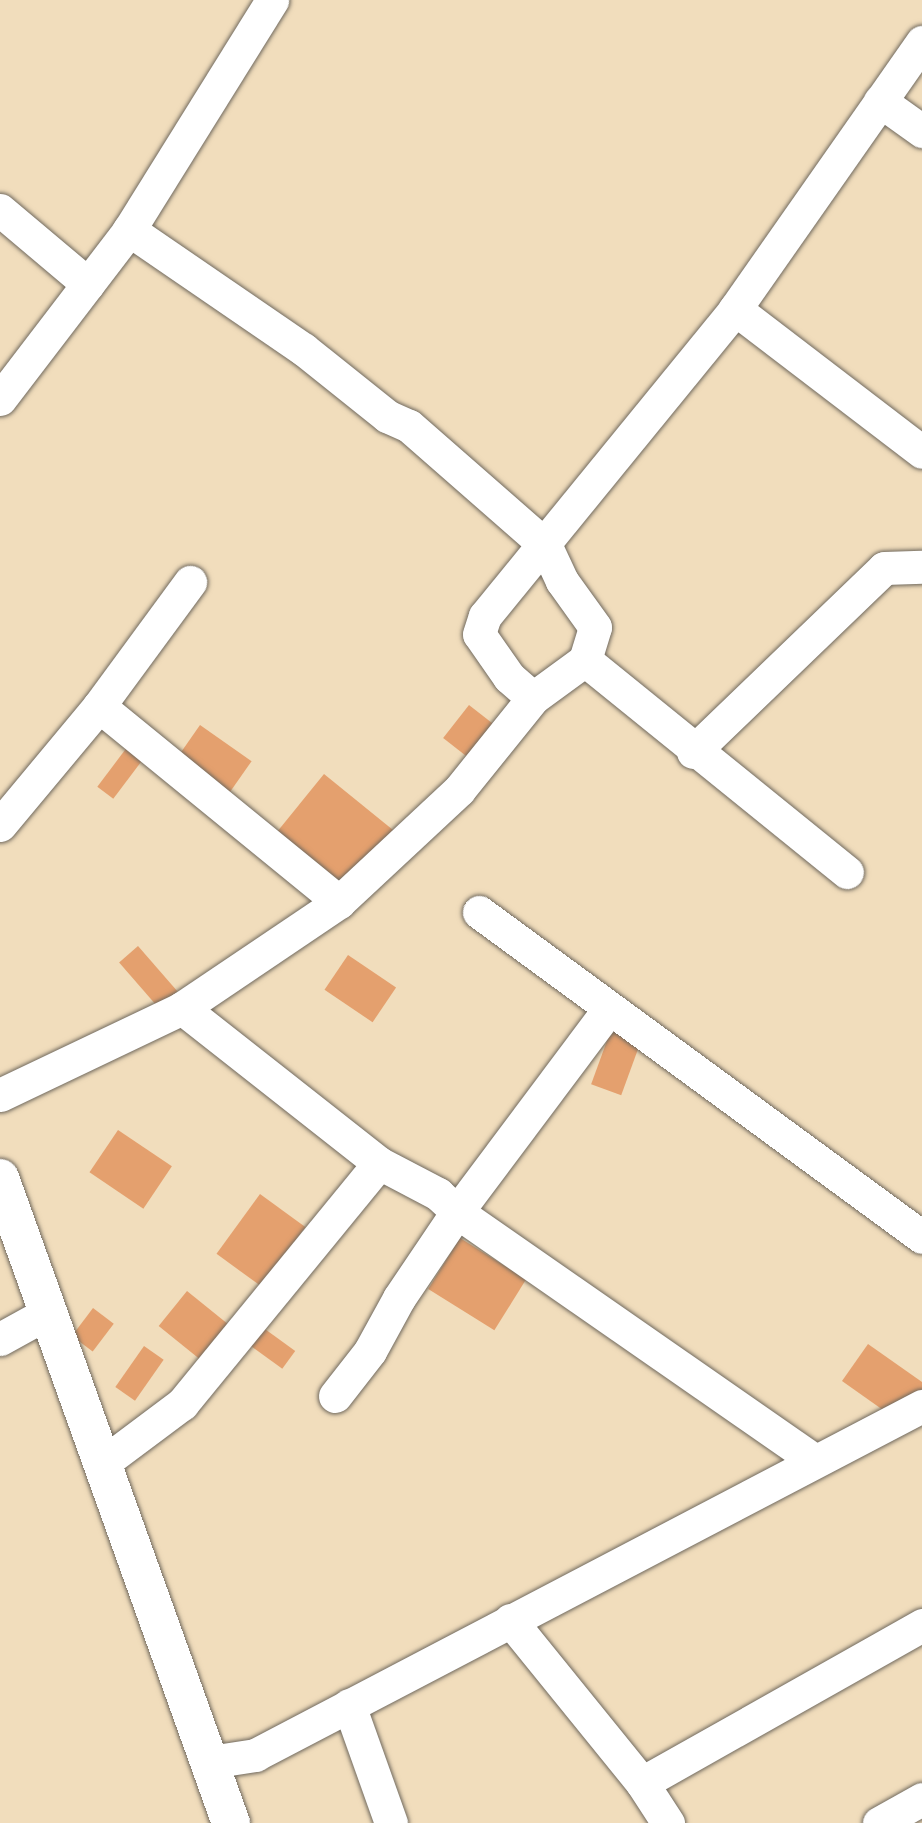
<!DOCTYPE html>
<style>
body{margin:0}
#map{position:relative;width:922px;height:1823px;overflow:hidden;background:#f1ddbc;font-family:"Gentium Book Plus",serif}
div>[style]{position:absolute}
.building>*{inset:0;background:#e4a06e;transform-origin:0 0}
.roads{filter:drop-shadow(0 0 2px #70695e) drop-shadow(0 0 2px #70695e)}
.minor>*{height:33px;margin:-16.5px;padding:0 16.5px;transform-origin:16.5px;border-radius:16.5px;background:#fff}
.tertiary>*{height:38px;margin:-19px;padding:0 19px;transform-origin:19px;border-radius:19px;background:#fff}
span{translate:-50% -50%;white-space:nowrap;text-align:center;line-height:1.15;-webkit-text-stroke:5px #fdfcf7;paint-order:stroke}
</style>
<div id="map">
<div class="building">
<div style="left:469px;top:705px;width:41px;height:42px;rotate:38deg"></div>
<div style="left:200px;top:725px;width:63px;height:38px;rotate:35deg"></div>
<div style="left:128px;top:746px;width:20px;height:51px;rotate:37deg"></div>
<div style="left:324px;top:774px;width:90px;height:78px;rotate:39deg"></div>
<div style="left:138px;top:946px;width:60px;height:25px;rotate:49deg"></div>
<div style="left:348px;top:955px;width:58px;height:42px;rotate:34deg"></div>
<div style="left:612px;top:1027px;width:32px;height:61px;rotate:20deg"></div>
<div style="left:118px;top:1130px;width:65px;height:51px;rotate:34deg"></div>
<div style="left:260px;top:1194px;width:56px;height:74px;rotate:36deg"></div>
<div style="left:460px;top:1238px;width:78px;height:60px;rotate:32deg"></div>
<div style="left:187px;top:1291px;width:53px;height:45px;rotate:39deg"></div>
<div style="left:93px;top:1308px;width:26px;height:35px;rotate:37deg"></div>
<div style="left:258px;top:1324px;width:46px;height:22px;rotate:36deg"></div>
<div style="clip-path:polygon(868px 1344px,922px 1382px,922px 1389px,883px 1410px,842px 1381px)"></div>
<div style="left:144px;top:1346px;width:24px;height:50px;rotate:35deg"></div>
</div>
<div class="roads">
<div class="minor">
<div style="left:880px;top:101px;width:52px;rotate:35.5deg"></div>
<div style="left:0;top:210px;width:115px;rotate:40.1deg"></div>
<div style="left:735px;top:309px;width:235px;rotate:37.4deg"></div>
<div style="left:0;top:399px;width:213px;rotate:-52.6deg"></div>
<div style="left:129px;top:230px;width:271px;rotate:-58.1deg"></div>
<div style="left:585px;top:660px;width:337px;rotate:39deg"></div>
<div style="left:533px;top:698px;width:32px;rotate:-139deg"></div>
<div style="left:509px;top:677px;width:52px;rotate:-124.9deg"></div>
<div style="left:479px;top:634px;width:19px;rotate:-72deg"></div>
<div style="left:485px;top:616px;width:396px;rotate:-50.8deg"></div>
<div style="left:735px;top:309px;width:326px;rotate:-55deg"></div>
<div style="left:99px;top:706px;width:310px;rotate:39.2deg"></div>
<div style="left:693px;top:752px;width:265px;rotate:-43.9deg"></div>
<div style="left:884px;top:568px;width:38px;rotate:-2deg"></div>
<div style="left:0;top:825px;width:155px;rotate:-50.2deg"></div>
<div style="left:99px;top:706px;width:154px;rotate:-53.7deg"></div>
<div style="left:479px;top:912px;width:549px;rotate:36.27deg"></div>
<div style="left:182px;top:1008px;width:251px;rotate:38.2deg"></div>
<div style="left:379px;top:1163px;width:67px;rotate:27.7deg"></div>
<div style="left:438px;top:1194px;width:26px;rotate:43deg"></div>
<div style="left:457px;top:1212px;width:436px;rotate:34.8deg"></div>
<div style="left:0;top:1095px;width:202px;rotate:-25.5deg"></div>
<div style="left:182px;top:1008px;width:189px;rotate:-34deg"></div>
<div style="left:339px;top:902px;width:164px;rotate:-43deg"></div>
<div style="left:459px;top:790px;width:118px;rotate:-51.2deg"></div>
<div style="left:533px;top:698px;width:64px;rotate:-36.2deg"></div>
<div style="left:585px;top:660px;width:34px;rotate:-73deg"></div>
<div style="left:595px;top:627px;width:57px;rotate:-125.7deg"></div>
<div style="left:562px;top:581px;width:40px;rotate:-115deg"></div>
<div style="left:545px;top:545px;width:181px;rotate:-138.8deg"></div>
<div style="left:409px;top:426px;width:24px;rotate:-156deg"></div>
<div style="left:387px;top:416px;width:107px;rotate:-141.4deg"></div>
<div style="left:303px;top:349px;width:211px;rotate:-145.6deg"></div>
<div style="left:0;top:1339px;width:56px;rotate:-28.9deg"></div>
<div style="left:335px;top:1396px;width:57px;rotate:-52.1deg"></div>
<div style="left:370px;top:1351px;width:60px;rotate:-61.3deg"></div>
<div style="left:399px;top:1298px;width:104px;rotate:-56deg"></div>
<div style="left:457px;top:1212px;width:254px;rotate:-53.2deg"></div>
<div style="left:103px;top:1463px;width:99px;rotate:-36.8deg"></div>
<div style="left:182px;top:1404px;width:311px;rotate:-50.7deg"></div>
<div style="left:510px;top:1620px;width:210px;rotate:51deg"></div>
<div style="left:642px;top:1783px;width:48px;rotate:57deg"></div>
<div style="left:349px;top:1705px;width:125px;rotate:70.4deg"></div>
<div style="left:210px;top:1762px;width:46px;rotate:-8.8deg"></div>
<div style="left:255px;top:1755px;width:753px;rotate:-27.62deg"></div>
<div style="left:642px;top:1783px;width:322px;rotate:-29.4deg"></div>
<div style="left:879px;top:1823px;width:49px;rotate:-29.2deg"></div>
</div>
<div class="tertiary">
<div style="left:0;top:1178px;width:685px;rotate:70.3deg"></div>
</div>
</div>
</div>
